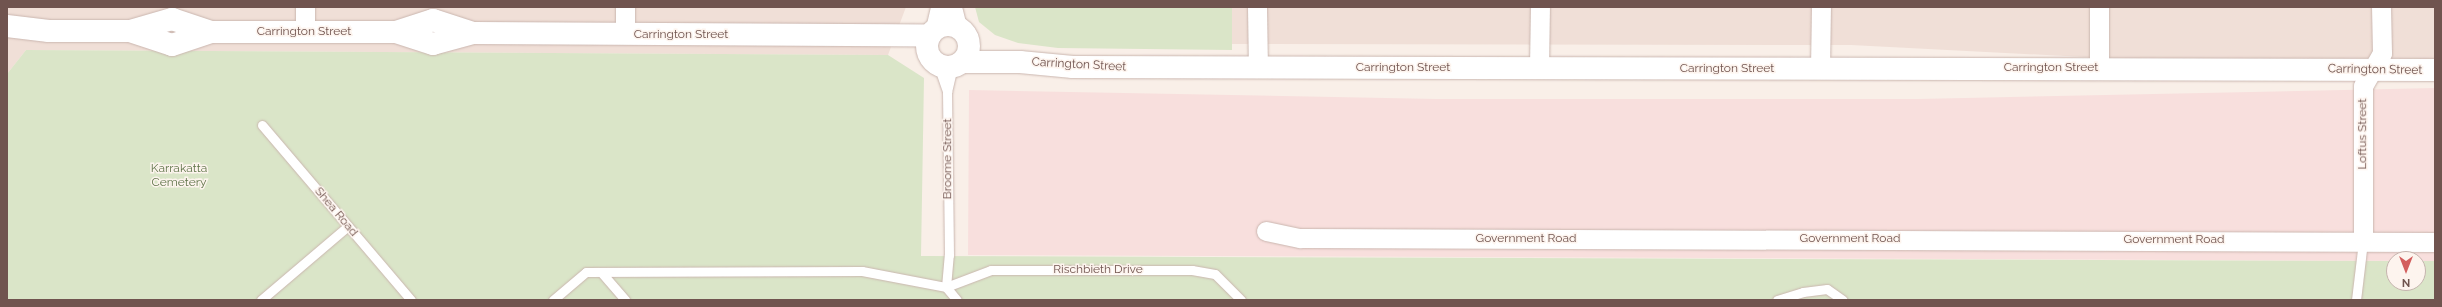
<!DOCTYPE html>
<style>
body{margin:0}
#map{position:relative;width:2442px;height:307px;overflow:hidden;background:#f9efe8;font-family:Raleway,sans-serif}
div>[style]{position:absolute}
.residential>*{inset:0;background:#f0dfd7}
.commercial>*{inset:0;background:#f8dfdd}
.green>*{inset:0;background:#dae5c8}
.roads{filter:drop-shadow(0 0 1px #cab6af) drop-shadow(0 0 1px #cab6af)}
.service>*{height:9px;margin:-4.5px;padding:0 4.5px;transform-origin:4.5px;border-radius:4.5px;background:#fff}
.minor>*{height:19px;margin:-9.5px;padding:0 9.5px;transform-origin:9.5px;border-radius:9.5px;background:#fff}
.tertiary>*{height:22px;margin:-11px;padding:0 11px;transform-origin:11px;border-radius:11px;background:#fff}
.tertiary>.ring{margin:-11px;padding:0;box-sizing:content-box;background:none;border:22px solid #fff;border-radius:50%}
span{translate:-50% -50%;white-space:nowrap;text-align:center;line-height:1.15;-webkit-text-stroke:3px #fdf4ee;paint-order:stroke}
.street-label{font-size:12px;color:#70544f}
.park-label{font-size:12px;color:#5f7449}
.frame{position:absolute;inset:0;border:8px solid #70544f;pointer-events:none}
.north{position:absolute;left:2386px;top:251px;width:40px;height:40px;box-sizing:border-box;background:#fdf4ee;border:1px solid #c5b4ae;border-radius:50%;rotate:180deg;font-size:11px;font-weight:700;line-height:16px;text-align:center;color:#70544f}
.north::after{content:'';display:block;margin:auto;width:14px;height:18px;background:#d35e5d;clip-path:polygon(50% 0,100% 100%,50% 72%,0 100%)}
</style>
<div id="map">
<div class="residential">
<div style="clip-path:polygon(7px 7px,906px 7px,888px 55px,26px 50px,7px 74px)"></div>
<div style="clip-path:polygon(1232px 7px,2435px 7px,2435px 75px,1851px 45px,1232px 44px)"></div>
</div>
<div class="commercial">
<div style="clip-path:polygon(2435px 88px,2435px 261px,968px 255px,969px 90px,1437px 99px,1918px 99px)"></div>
</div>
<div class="green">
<div style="clip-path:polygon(975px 7px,1232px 7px,1232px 50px,1058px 48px,1018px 43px,995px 35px,979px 22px)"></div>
<div style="clip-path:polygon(26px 50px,888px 55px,924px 78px,921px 256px,2394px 261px,2394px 283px,2418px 283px,2418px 261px,2435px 261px,2435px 300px,7px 300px,7px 74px)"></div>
</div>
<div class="roads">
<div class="service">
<div style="left:938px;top:65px;width:28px;rotate:71deg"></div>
<div style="left:262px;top:125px;width:230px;rotate:49.6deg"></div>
<div style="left:601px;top:272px;width:37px;rotate:49deg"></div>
<div style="left:946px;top:287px;width:48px;rotate:-20.7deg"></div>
<div style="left:991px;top:270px;width:201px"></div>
<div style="left:1192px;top:270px;width:23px;rotate:10deg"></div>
<div style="left:1215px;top:274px;width:37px;rotate:45deg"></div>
<div style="left:946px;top:287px;width:32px;rotate:-85deg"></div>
<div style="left:949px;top:255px;width:163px;rotate:-90.7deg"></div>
<div style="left:947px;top:92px;width:27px;rotate:-77deg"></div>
<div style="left:261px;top:300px;width:114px;rotate:-40.4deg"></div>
<div style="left:553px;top:300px;width:43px;rotate:-40.3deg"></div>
<div style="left:586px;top:272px;width:276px;rotate:-0.2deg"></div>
<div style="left:862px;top:271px;width:86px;rotate:10.8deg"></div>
<div style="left:946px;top:287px;width:17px;rotate:50deg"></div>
<div style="left:1777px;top:300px;width:27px;rotate:-17deg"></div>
<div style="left:1803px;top:292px;width:24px;rotate:-7deg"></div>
<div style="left:1827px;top:289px;width:19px;rotate:35deg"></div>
<div style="left:2356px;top:300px;width:59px;rotate:-83.2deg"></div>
</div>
<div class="minor">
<div style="left:952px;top:7px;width:21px;rotate:76deg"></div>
<div style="left:1257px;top:7px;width:61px;rotate:89.1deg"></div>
<div style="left:2099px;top:7px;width:61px;rotate:90deg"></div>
<div style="left:935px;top:29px;width:23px;rotate:-77deg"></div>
<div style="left:305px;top:32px;width:25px;rotate:-90deg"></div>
<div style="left:625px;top:34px;width:27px;rotate:-90deg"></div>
<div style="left:1539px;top:68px;width:61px;rotate:-89.1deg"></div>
<div style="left:1820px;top:69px;width:62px;rotate:-89.1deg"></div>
<div style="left:1266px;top:231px;width:35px;rotate:12deg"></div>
<div style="left:1300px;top:238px;width:1135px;rotate:0.2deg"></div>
<div style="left:2363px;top:241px;width:155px;rotate:-90deg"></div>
<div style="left:2363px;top:86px;width:38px;rotate:-60deg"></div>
<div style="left:2382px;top:53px;width:46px;rotate:-91.2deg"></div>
</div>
<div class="tertiary">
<div class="ring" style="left:927px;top:25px;width:20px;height:20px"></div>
<div style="left:7px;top:26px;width:42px;rotate:6.8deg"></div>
<div style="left:49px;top:31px;width:81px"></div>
<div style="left:130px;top:31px;width:44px;rotate:-15.9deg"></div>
<div style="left:172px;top:19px;width:41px;rotate:18.4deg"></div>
<div style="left:211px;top:32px;width:185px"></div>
<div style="left:396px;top:32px;width:39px;rotate:18deg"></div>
<div style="left:433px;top:44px;width:41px;rotate:-15.4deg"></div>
<div style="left:473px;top:33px;width:457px;rotate:0.3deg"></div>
<div style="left:130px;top:31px;width:44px;rotate:18.4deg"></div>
<div style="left:172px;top:45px;width:41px;rotate:-18.4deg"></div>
<div style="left:396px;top:32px;width:39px;rotate:-18deg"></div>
<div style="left:433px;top:20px;width:42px;rotate:18deg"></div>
<div style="left:962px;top:62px;width:58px"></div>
<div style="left:1020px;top:62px;width:53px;rotate:5.4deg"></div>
<div style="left:1073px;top:67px;width:1362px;rotate:0.13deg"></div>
</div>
</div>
<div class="street-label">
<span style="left:304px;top:32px">Carrington Street</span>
<span style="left:681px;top:35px">Carrington Street</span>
<span style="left:1079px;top:65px;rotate:3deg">Carrington Street</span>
<span style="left:1403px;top:68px">Carrington Street</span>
<span style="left:2051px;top:68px">Carrington Street</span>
<span style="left:1727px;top:69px">Carrington Street</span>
<span style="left:2375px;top:70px;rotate:1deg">Carrington Street</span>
<span style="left:2363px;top:134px;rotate:-90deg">Loftus Street</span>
<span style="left:948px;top:159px;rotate:-90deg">Broome Street</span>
<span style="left:336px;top:212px;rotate:50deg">Shea Road</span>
<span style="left:1526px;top:239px">Government Road</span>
<span style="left:1850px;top:239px">Government Road</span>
<span style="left:2174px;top:240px">Government Road</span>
<span style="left:1098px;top:270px">Rischbieth Drive</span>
</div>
<div class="park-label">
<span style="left:179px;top:176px">Karrakatta<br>Cemetery</span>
</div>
<div class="frame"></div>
<div class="north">N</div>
</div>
